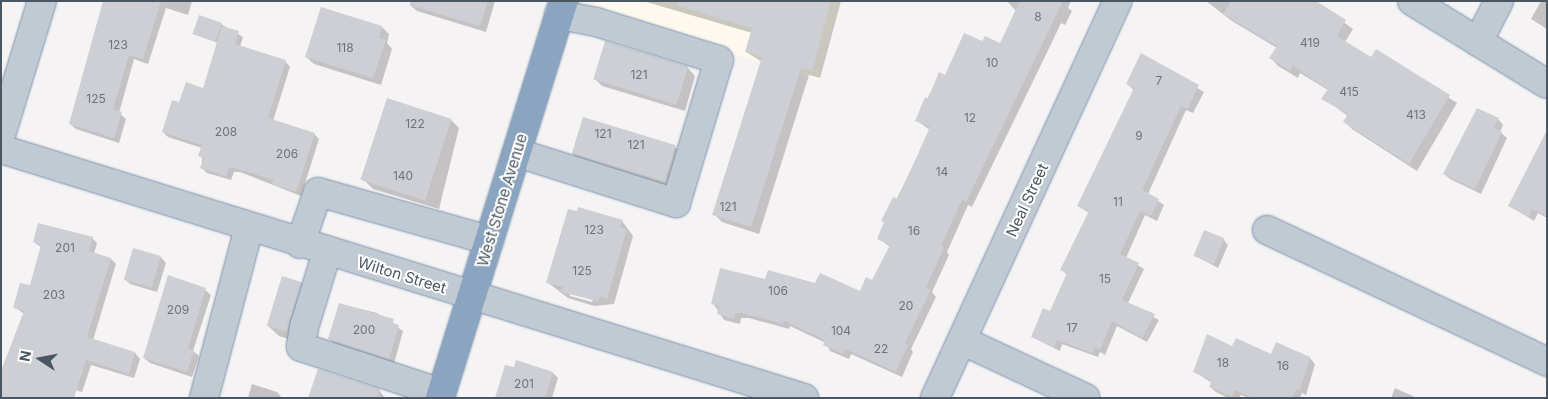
<!DOCTYPE html>
<style>
body{margin:0}
#map{position:relative;width:1548px;height:399px;overflow:hidden;background:#f5f3f3;font-family:Inter,sans-serif}
div>[style]{position:absolute}
.commercial>*{inset:0;background:#fdf9ef}
.shadow>*{inset:0;background:#0003}
.building>*{inset:0;background:#cdcfd5;transform-origin:0 0}
.roads{filter:drop-shadow(0 0 1px #7690ad) drop-shadow(0 0 1px #7690ad)}
.minor>*{height:28px;margin:-14px;padding:0 14px;transform-origin:14px;border-radius:14px;background:#c1cad2}
.highway>*{height:28px;margin:-14px;padding:0 14px;transform-origin:14px;border-radius:14px;background:#8ba5c1}
span{translate:-50% -50%;white-space:nowrap;text-align:center;line-height:1.15;-webkit-text-stroke:4px #fff;paint-order:stroke}
.number-label{font-size:12px;color:#6b747e}
.number-label span{-webkit-text-stroke-width:0}
.street-label{font-size:15px;color:#4a5661}
.frame{position:absolute;inset:0;border:2px solid #4a5661;pointer-events:none}
.north{position:absolute;left:15px;top:334px;width:50px;height:50px;-webkit-text-stroke:4px #fff;paint-order:stroke;rotate:281deg;font-size:14px;font-weight:700;line-height:20px;text-align:center;color:#4a5661}
.north::after{content:'';display:block;margin:auto;width:18px;height:22px;background:#4a5661;clip-path:polygon(50% 0,100% 100%,50% 72%,0 100%)}
</style>
<div id="map">
<div class="commercial">
<div style="clip-path:polygon(596px 1px,840px 1px,818px 80px,593px 10px)"></div>
</div>
<div class="shadow">
<div style="clip-path:polygon(113px 1px,192px 1px,188px 15px,166px 8px,148px 64px,134px 59px,119px 113px,126px 119px,119px 143px,76px 129px,70px 124px)"></div>
<div style="clip-path:polygon(411px 1px,495px 1px,486px 32px,417px 11px,410px 5px)"></div>
<div style="clip-path:polygon(643px 1px,841px 1px,820px 78px,809px 75px,759px 234px,722px 222px,714px 214px,762px 62px,746px 52px,752px 33px)"></div>
<div style="clip-path:polygon(1007px 1px,1071px 1px,1068px 8px,1072px 11px,1065px 25px,1061px 23px,1053px 40px,972px 207px,968px 205px,947px 252px,949px 255px,932px 292px,936px 297px,911px 349px,913px 352px,902px 377px,851px 354px,849px 359px,830px 351px,826px 343px,790px 326px,789px 329px,749px 318px,741px 318px,740px 324px,724px 320px,713px 303px,766px 281px,816px 285px,860px 293px,873px 282px,890px 247px,878px 238px,930px 130px,916px 120px,940px 74px,946px 76px,983px 42px,1000px 45px,1016px 11px)"></div>
<div style="clip-path:polygon(1206px 1px,1314px 1px,1353px 29px,1345px 42px,1371px 59px,1376px 51px,1457px 103px,1417px 171px,1352px 129px,1345px 122px,1348px 116px,1323px 98px,1328px 90px,1300px 73px,1298px 78px,1278px 66px,1271px 58px,1277px 48px,1232px 21px)"></div>
<div style="clip-path:polygon(1541px 1px,1547px 1px,1547px 29px,1531px 19px)"></div>
<div style="clip-path:polygon(321px 8px,382px 27px,389px 34px,387px 43px,392px 49px,381px 85px,314px 64px,306px 57px)"></div>
<div style="clip-path:polygon(221px 24px,243px 37px,240px 47px,285px 61px,290px 67px,273px 121px,314px 134px,319px 139px,301px 196px,240px 172px,234px 172px,231px 180px,207px 173px,202px 168px,202px 148px,168px 137px,163px 132px,180px 104px,204px 89px,218px 43px,194px 34px)"></div>
<div style="clip-path:polygon(1142px 55px,1204px 92px,1193px 113px,1186px 110px,1148px 194px,1164px 205px,1157px 221px,1145px 215px,1126px 258px,1144px 269px,1128px 303px,1159px 320px,1147px 342px,1117px 326px,1105px 355px,1100px 352px,1098px 357px,1062px 344px,1060px 351px,1032px 337px,1051px 313px,1067px 275px,1062px 270px,1089px 213px,1078px 206px,1134px 90px,1127px 84px)"></div>
<div style="clip-path:polygon(688px 68px,695px 76px,685px 111px,602px 86px,595px 79px)"></div>
<div style="clip-path:polygon(1498px 119px,1503px 125px,1500px 132px,1507px 138px,1481px 194px,1450px 179px,1444px 174px)"></div>
<div style="clip-path:polygon(451px 120px,459px 128px,439px 209px,373px 189px,365px 181px)"></div>
<div style="clip-path:polygon(1547px 143px,1547px 218px,1538px 213px,1534px 221px,1510px 206px)"></div>
<div style="clip-path:polygon(675px 147px,683px 155px,672px 190px,580px 161px,572px 153px)"></div>
<div style="clip-path:polygon(evenodd,622px 221px,633px 236px,614px 304px,594px 306px,568px 298px,547px 282px,622px 221px,570px 293px,593px 300px,592px 302px,570px 296px,570px 293px)"></div>
<div style="clip-path:polygon(92px 238px,97px 243px,94px 254px,111px 259px,116px 264px,93px 340px,135px 353px,140px 359px,134px 378px,91px 365px,82px 392px,59px 385px,24px 314px,15px 307px,31px 287px,42px 248px,34px 242px)"></div>
<div style="clip-path:polygon(1223px 239px,1228px 245px,1218px 268px,1194px 255px)"></div>
<div style="clip-path:polygon(161px 257px,166px 263px,157px 292px,130px 284px,124px 278px)"></div>
<div style="clip-path:polygon(301px 283px,311px 294px,298px 342px,279px 336px,268px 326px)"></div>
<div style="clip-path:polygon(205px 290px,211px 295px,193px 351px,199px 356px,192px 377px,150px 363px,144px 358px)"></div>
<div style="clip-path:polygon(340px 304px,377px 313px,403px 331px,394px 364px,335px 344px,329px 339px)"></div>
<div style="clip-path:polygon(1233px 347px,1271px 355px,1310px 358px,1315px 364px,1306px 395px,1302px 393px,1300px 398px,1248px 398px,1241px 395px,1239px 398px,1228px 398px,1216px 392px,1210px 387px,1212px 383px,1195px 372px)"></div>
<div style="clip-path:polygon(553px 373px,558px 378px,552px 398px,498px 398px)"></div>
<div style="clip-path:polygon(252px 384px,277px 392px,282px 398px,248px 398px)"></div>
<div style="clip-path:polygon(1395px 388px,1417px 398px,1391px 398px)"></div>
<div style="clip-path:polygon(379px 390px,385px 398px,312px 398px)"></div>
</div>
<div class="building">
<div style="clip-path:polygon(103px 1px,161px 1px,143px 59px,129px 55px,113px 109px,122px 112px,114px 138px,69px 124px)"></div>
<div style="clip-path:polygon(412px 1px,488px 1px,480px 26px,412px 6px)"></div>
<div style="clip-path:polygon(678px 1px,831px 1px,812px 71px,801px 68px,751px 227px,712px 215px,762px 57px,745px 52px,752px 28px,678px 6px)"></div>
<div style="clip-path:polygon(1020px 1px,1063px 1px,966px 202px,962px 200px,941px 246px,944px 248px,926px 287px,931px 290px,905px 343px,908px 345px,896px 372px,845px 349px,843px 354px,823px 345px,825px 340px,784px 321px,783px 324px,742px 313px,736px 313px,734px 319px,717px 314px,719px 306px,711px 304px,720px 268px,765px 279px,768px 270px,815px 283px,820px 273px,860px 291px,866px 277px,872px 280px,890px 245px,877px 239px,884px 222px,881px 221px,893px 197px,898px 199px,930px 127px,915px 121px,925px 97px,928px 99px,939px 72px,945px 75px,964px 33px,982px 41px,985px 36px,1000px 43px)"></div>
<div style="clip-path:polygon(1231px 1px,1316px 1px,1346px 20px,1337px 36px,1371px 57px,1376px 49px,1450px 95px,1409px 164px,1343px 122px,1348px 114px,1321px 99px,1328px 89px,1293px 66px,1290px 71px,1269px 58px,1277px 46px,1223px 14px)"></div>
<div style="clip-path:polygon(321px 7px,382px 26px,379px 38px,386px 40px,373px 78px,305px 57px)"></div>
<div style="left:199px;top:15px;width:24px;height:20px;rotate:19deg"></div>
<div style="clip-path:polygon(222px 26px,239px 31px,235px 44px,286px 60px,268px 118px,315px 133px,296px 192px,272px 184px,274px 180px,234px 168px,229px 168px,226px 176px,200px 168px,204px 158px,198px 156px,202px 145px,162px 132px,172px 100px,179px 102px,186px 82px,203px 88px)"></div>
<div style="left:605px;top:41px;width:87px;height:40px;rotate:17deg"></div>
<div style="clip-path:polygon(1141px 53px,1199px 85px,1188px 109px,1181px 106px,1142px 190px,1159px 199px,1151px 216px,1140px 211px,1120px 254px,1139px 263px,1122px 300px,1155px 314px,1142px 338px,1112px 321px,1100px 350px,1095px 348px,1092px 353px,1057px 340px,1054px 347px,1031px 337px,1043px 308px,1050px 311px,1067px 273px,1060px 270px,1089px 211px,1077px 206px,1134px 88px,1126px 84px)"></div>
<div style="left:387px;top:98px;width:68px;height:86px;rotate:18deg"></div>
<div style="clip-path:polygon(1477px 108px,1499px 118px,1494px 128px,1502px 132px,1475px 189px,1443px 174px)"></div>
<div style="left:583px;top:117px;width:97px;height:38px;rotate:17deg"></div>
<div style="clip-path:polygon(1547px 130px,1547px 216px,1532px 209px,1529px 217px,1508px 206px)"></div>
<div style="clip-path:polygon(578px 207px,623px 220px,620px 227px,627px 229px,607px 299px,600px 296px,599px 301px,560px 292px,564px 287px,546px 283px,568px 209px,577px 211px)"></div>
<div style="clip-path:polygon(38px 223px,93px 237px,89px 251px,111px 258px,87px 337px,135px 352px,129px 374px,86px 360px,74px 398px,1px 398px,1px 371px,24px 311px,13px 308px,20px 283px,30px 285px,41px 245px,33px 242px)"></div>
<div style="left:1204px;top:230px;width:22px;height:28px;rotate:22deg"></div>
<div style="left:133px;top:248px;width:29px;height:33px;rotate:16deg"></div>
<div style="clip-path:polygon(168px 275px,206px 288px,188px 348px,194px 350px,187px 372px,143px 358px)"></div>
<div style="left:282px;top:276px;width:21px;height:52px;rotate:17deg"></div>
<div style="clip-path:polygon(339px 303px,394px 319px,393px 323px,399px 325px,389px 359px,328px 339px)"></div>
<div style="clip-path:polygon(1207px 334px,1232px 346px,1236px 338px,1271px 354px,1276px 342px,1310px 357px,1300px 390px,1296px 389px,1292px 398px,1252px 398px,1235px 390px,1232px 397px,1209px 387px,1212px 381px,1193px 372px)"></div>
<div style="clip-path:polygon(516px 360px,553px 372px,545px 398px,495px 398px,505px 365px,514px 367px)"></div>
<div style="clip-path:polygon(318px 369px,380px 389px,377px 398px,308px 398px)"></div>
</div>
<div class="roads">
<div class="minor">
<div style="left:1412px;top:1px;width:158px;rotate:31.6deg"></div>
<div style="left:1478px;top:42px;width:46px;rotate:-62.9deg"></div>
<div style="left:1px;top:135px;width:140px;rotate:-73deg"></div>
<div style="left:1px;top:149px;width:841px;rotate:17.23deg"></div>
<div style="left:518px;top:153px;width:166px;rotate:17.6deg"></div>
<div style="left:676px;top:203px;width:149px;rotate:-73.3deg"></div>
<div style="left:719px;top:60px;width:129px;rotate:-162.8deg"></div>
<div style="left:596px;top:22px;width:38px;rotate:-169deg"></div>
<div style="left:1267px;top:230px;width:310px;rotate:25.2deg"></div>
<div style="left:300px;top:244px;width:55px;rotate:-70.9deg"></div>
<div style="left:318px;top:192px;width:178px;rotate:15.7deg"></div>
<div style="left:327px;top:252px;width:78px;rotate:107deg"></div>
<div style="left:304px;top:327px;width:20px;rotate:99deg"></div>
<div style="left:301px;top:347px;width:148px;rotate:18.1deg"></div>
<div style="left:963px;top:341px;width:135px;rotate:25deg"></div>
<div style="left:204px;top:398px;width:176px;rotate:-75.2deg"></div>
<div style="left:935px;top:398px;width:437px;rotate:-65.3deg"></div>
</div>
<div class="highway">
<div style="left:440px;top:398px;width:416px;rotate:-72.7deg"></div>
</div>
</div>
<div class="number-label">
<span style="left:1038px;top:17px">8</span>
<span style="left:1310px;top:43px">419</span>
<span style="left:118px;top:45px">123</span>
<span style="left:345px;top:48px">118</span>
<span style="left:992px;top:63px">10</span>
<span style="left:639px;top:75px">121</span>
<span style="left:1159px;top:81px">7</span>
<span style="left:1349px;top:92px">415</span>
<span style="left:96px;top:99px">125</span>
<span style="left:1416px;top:115px">413</span>
<span style="left:970px;top:118px">12</span>
<span style="left:415px;top:124px">122</span>
<span style="left:226px;top:132px">208</span>
<span style="left:603px;top:134px">121</span>
<span style="left:1139px;top:136px">9</span>
<span style="left:636px;top:145px">121</span>
<span style="left:287px;top:154px">206</span>
<span style="left:942px;top:172px">14</span>
<span style="left:403px;top:176px">140</span>
<span style="left:1118px;top:202px">11</span>
<span style="left:728px;top:207px">121</span>
<span style="left:594px;top:230px">123</span>
<span style="left:914px;top:231px">16</span>
<span style="left:65px;top:248px">201</span>
<span style="left:582px;top:271px">125</span>
<span style="left:1105px;top:279px">15</span>
<span style="left:778px;top:291px">106</span>
<span style="left:54px;top:295px">203</span>
<span style="left:906px;top:306px">20</span>
<span style="left:178px;top:310px">209</span>
<span style="left:1072px;top:328px">17</span>
<span style="left:364px;top:330px">200</span>
<span style="left:841px;top:331px">104</span>
<span style="left:881px;top:349px">22</span>
<span style="left:1223px;top:363px">18</span>
<span style="left:1283px;top:366px">16</span>
<span style="left:524px;top:384px">201</span>
</div>
<div class="street-label">
<span style="left:502px;top:200px;rotate:-73deg">West Stone Avenue</span>
<span style="left:1027px;top:200px;rotate:-65deg">Neal Street</span>
<span style="left:402px;top:275px;rotate:17deg">Wilton Street</span>
</div>
<div class="frame"></div>
<div class="north">N</div>
</div>
